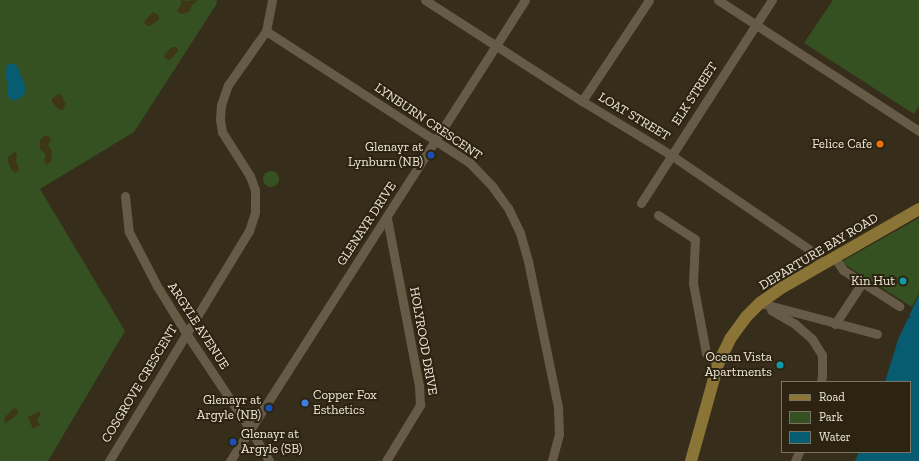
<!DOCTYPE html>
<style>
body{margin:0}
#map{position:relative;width:919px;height:461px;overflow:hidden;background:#372d1b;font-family:"Zilla Slab",serif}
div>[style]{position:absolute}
.green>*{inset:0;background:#355122}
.round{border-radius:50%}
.sand>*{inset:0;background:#3e3616}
.water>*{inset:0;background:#085c72}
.minor>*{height:9px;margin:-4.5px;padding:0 4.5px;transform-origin:4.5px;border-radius:4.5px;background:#665b47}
.major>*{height:12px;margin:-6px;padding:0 6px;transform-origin:6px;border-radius:6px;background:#8a7436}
.dots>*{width:11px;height:11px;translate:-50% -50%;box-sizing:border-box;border:2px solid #2d2311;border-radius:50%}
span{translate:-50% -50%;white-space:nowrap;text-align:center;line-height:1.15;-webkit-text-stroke:4px #2d2311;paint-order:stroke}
.street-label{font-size:13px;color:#eee8dc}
.poi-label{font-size:13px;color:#eee8dc}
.right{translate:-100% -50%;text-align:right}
.left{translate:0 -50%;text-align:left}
.legend{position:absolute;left:781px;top:381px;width:130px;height:72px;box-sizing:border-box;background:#2d2311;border:1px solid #7a7262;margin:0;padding:5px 7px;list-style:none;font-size:12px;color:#eee8dc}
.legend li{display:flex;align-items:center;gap:8px;height:20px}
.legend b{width:20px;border:1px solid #7a7262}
</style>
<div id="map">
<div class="green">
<div style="clip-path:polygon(0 0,217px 0,216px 5px,134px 132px,40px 189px,125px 331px,48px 461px,0 461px)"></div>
<div style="clip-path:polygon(833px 0,919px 0,919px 106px,914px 114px,804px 43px)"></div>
<div class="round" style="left:263px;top:171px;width:16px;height:16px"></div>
<div style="clip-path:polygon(919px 218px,919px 293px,912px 307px,841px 262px)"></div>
</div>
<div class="sand">
<div style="clip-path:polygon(181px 0,186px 1px,198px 0,192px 5px,189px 12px,181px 14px,177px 11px,181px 5px)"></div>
<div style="clip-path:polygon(153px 12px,158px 15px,159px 19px,152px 25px,147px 26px,144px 22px)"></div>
<div style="clip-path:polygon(172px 47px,177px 47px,178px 51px,170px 60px,165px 59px,164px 55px)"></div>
<div style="clip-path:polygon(58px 94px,61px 95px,66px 104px,63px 110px,58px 109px,52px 102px,52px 99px)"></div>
<div style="clip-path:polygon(46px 135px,51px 139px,48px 145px,52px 152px,51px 162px,46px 165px,44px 160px,46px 154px,40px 149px,40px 140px)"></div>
<div style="clip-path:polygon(15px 152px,17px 154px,16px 161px,19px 169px,16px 173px,12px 171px,7px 160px,9px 156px)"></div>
<div style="clip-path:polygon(14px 408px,17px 409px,18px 414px,5px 424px,4px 418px)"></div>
<div style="clip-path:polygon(39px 411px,41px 414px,37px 419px,40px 425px,33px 429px,28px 417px)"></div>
</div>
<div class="water">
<div style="clip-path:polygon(8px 64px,14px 64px,17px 66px,26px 88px,24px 95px,15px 101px,9px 98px,7px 94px,8px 86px,5px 73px)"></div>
<div style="clip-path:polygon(919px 295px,919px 461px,855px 461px,859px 452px,910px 452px,910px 382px,885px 382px,898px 340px,908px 318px,910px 318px,911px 317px,909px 316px)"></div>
</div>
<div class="minor">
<div style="left:425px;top:0;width:187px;rotate:32.8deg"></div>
<div style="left:582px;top:101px;width:104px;rotate:31.2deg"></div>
<div style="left:671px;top:155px;width:172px;rotate:34.3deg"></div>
<div style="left:813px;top:252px;width:15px;rotate:53deg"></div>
<div style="left:718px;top:0;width:240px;rotate:33.1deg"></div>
<div style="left:266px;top:31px;width:243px;rotate:32.9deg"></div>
<div style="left:470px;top:163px;width:32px;rotate:46deg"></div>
<div style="left:492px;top:186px;width:27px;rotate:54deg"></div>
<div style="left:508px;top:208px;width:28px;rotate:64deg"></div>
<div style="left:520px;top:233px;width:29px;rotate:74deg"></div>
<div style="left:528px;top:261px;width:149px;rotate:78.4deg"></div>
<div style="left:558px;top:407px;width:27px;rotate:88deg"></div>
<div style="left:559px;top:434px;width:28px;rotate:105deg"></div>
<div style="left:582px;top:101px;width:121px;rotate:-56.4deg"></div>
<div style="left:125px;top:196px;width:36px;rotate:84deg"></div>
<div style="left:129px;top:232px;width:61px;rotate:62.6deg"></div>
<div style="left:157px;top:286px;width:55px;rotate:58.3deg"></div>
<div style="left:186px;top:333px;width:115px;rotate:56.3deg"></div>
<div style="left:250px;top:429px;width:37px;rotate:59deg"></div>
<div style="left:641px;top:203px;width:242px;rotate:-57.2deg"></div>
<div style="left:658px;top:215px;width:44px;rotate:33deg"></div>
<div style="left:695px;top:239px;width:44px;rotate:92.6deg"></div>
<div style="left:693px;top:283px;width:71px;rotate:79.5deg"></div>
<div style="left:706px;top:353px;width:16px;rotate:43deg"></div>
<div style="left:834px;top:257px;width:16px;rotate:55deg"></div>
<div style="left:843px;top:270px;width:67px;rotate:32.7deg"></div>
<div style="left:760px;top:303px;width:121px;rotate:14.8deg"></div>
<div style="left:771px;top:310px;width:28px;rotate:30deg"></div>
<div style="left:795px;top:324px;width:23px;rotate:41deg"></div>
<div style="left:812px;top:339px;width:19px;rotate:58deg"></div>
<div style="left:822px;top:355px;width:20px;rotate:90deg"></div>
<div style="left:822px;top:375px;width:7px;rotate:98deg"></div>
<div style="left:835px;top:324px;width:49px;rotate:-56.6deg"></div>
<div style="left:109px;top:461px;width:269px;rotate:-58.7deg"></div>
<div style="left:249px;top:231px;width:20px;rotate:-72deg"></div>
<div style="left:255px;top:212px;width:22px;rotate:-90deg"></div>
<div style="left:255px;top:190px;width:15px;rotate:-110deg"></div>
<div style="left:250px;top:176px;width:52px;rotate:-122.5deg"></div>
<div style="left:222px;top:132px;width:13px;rotate:-99deg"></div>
<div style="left:220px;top:119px;width:14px;rotate:-86deg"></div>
<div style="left:221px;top:105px;width:21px;rotate:-71deg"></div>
<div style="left:228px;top:85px;width:66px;rotate:-54.9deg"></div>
<div style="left:266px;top:31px;width:32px;rotate:-79deg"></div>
<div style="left:230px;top:461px;width:547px;rotate:-57.38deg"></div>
<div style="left:386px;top:461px;width:66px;rotate:-58.7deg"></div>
<div style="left:420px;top:405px;width:19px;rotate:-93deg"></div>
<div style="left:419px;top:386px;width:171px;rotate:-100.8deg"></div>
<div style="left:795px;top:461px;width:10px;rotate:-66deg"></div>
</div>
<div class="major">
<div style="left:691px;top:461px;width:101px;rotate:-74.4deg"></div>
<div style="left:718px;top:364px;width:28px;rotate:-64deg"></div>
<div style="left:730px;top:339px;width:27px;rotate:-54deg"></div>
<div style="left:746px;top:317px;width:20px;rotate:-45deg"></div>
<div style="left:760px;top:303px;width:28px;rotate:-35deg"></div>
<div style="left:783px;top:287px;width:157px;rotate:-29.8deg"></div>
</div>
<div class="dots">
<div style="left:880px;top:144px;background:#e8710a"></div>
<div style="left:431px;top:155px;background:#1a4fb4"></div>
<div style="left:903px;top:281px;background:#0f9aa8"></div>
<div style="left:780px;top:365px;background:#0f9aa8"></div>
<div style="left:305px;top:403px;background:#3f7fe0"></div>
<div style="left:269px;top:408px;background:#1a4fb4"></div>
<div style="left:233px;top:442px;background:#1a4fb4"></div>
</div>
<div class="street-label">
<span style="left:695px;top:94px;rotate:-57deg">ELK STREET</span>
<span style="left:634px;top:117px;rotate:31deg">LOAT STREET</span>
<span style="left:428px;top:122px;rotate:34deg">LYNBURN CRESCENT</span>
<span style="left:367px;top:224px;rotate:-57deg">GLENAYR DRIVE</span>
<span style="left:819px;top:252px;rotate:-31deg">DEPARTURE BAY ROAD</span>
<span style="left:198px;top:326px;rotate:57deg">ARGYLE AVENUE</span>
<span style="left:423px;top:341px;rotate:80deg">HOLYROOD DRIVE</span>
<span style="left:140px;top:384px;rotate:-59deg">COSGROVE CRESCENT</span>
</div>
<div class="poi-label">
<span class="right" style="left:872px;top:144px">Felice Cafe</span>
<span class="right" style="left:423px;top:155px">Glenayr at<br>Lynburn (NB)</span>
<span class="right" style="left:895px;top:281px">Kin Hut</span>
<span class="right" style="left:772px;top:365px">Ocean Vista<br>Apartments</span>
<span class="left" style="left:313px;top:403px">Copper Fox<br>Esthetics</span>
<span class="right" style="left:261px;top:408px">Glenayr at<br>Argyle (NB)</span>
<span class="left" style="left:241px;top:442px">Glenayr at<br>Argyle (SB)</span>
</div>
<ul class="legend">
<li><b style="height:5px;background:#8a7436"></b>Road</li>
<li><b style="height:11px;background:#355122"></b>Park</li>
<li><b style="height:11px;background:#085c72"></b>Water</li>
</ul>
</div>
